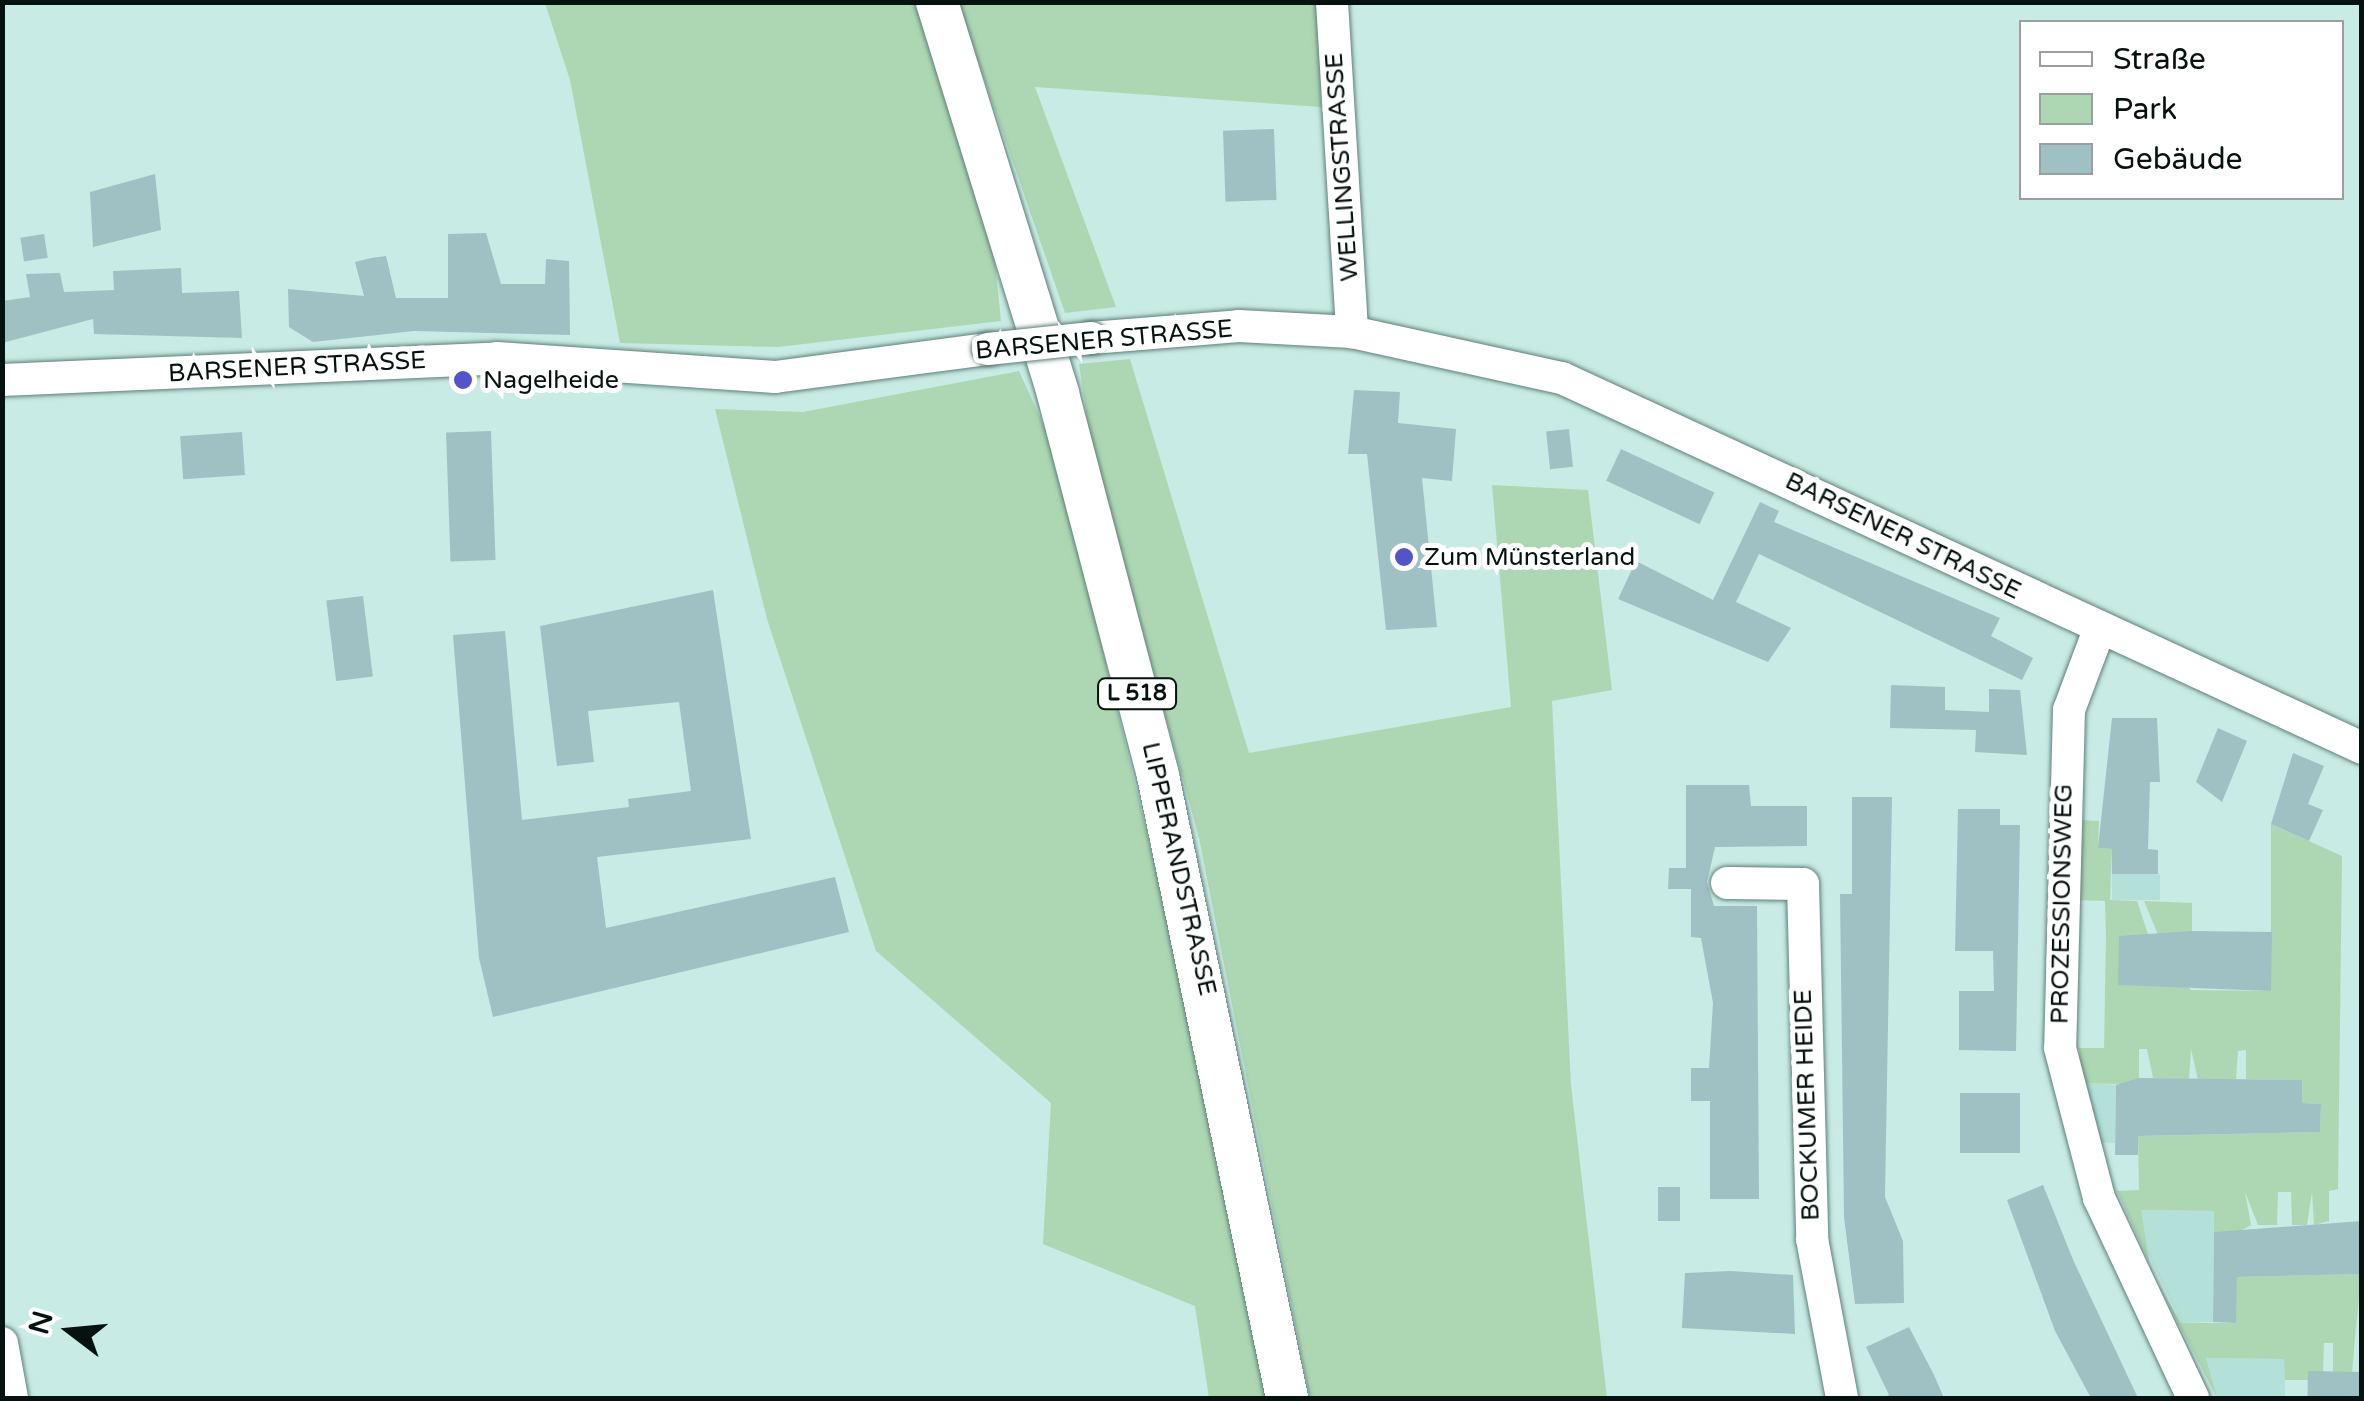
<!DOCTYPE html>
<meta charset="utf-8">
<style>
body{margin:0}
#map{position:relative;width:2364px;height:1401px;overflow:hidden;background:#c8ebe5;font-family:"Varela Round",sans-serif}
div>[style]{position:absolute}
.built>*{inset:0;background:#b4e0da;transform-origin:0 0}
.green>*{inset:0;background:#add7b2}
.building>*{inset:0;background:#9fc1c4;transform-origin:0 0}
.roads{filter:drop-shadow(0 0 2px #5f7f7a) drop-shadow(0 0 2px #5f7f7a)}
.minor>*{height:32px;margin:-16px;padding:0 16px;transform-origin:16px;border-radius:16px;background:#fff}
.major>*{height:42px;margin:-21px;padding:0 21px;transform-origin:21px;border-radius:21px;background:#fff}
.bridges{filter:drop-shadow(0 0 2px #5f7f7a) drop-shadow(0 0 2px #5f7f7a)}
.minor-bridge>*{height:32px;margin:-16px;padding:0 16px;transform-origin:16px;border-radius:16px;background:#fff}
.dots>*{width:28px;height:28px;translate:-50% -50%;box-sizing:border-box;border:5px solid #fff;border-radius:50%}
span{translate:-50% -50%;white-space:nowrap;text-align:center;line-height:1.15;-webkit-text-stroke:10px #fff;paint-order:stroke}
.shield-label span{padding:2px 8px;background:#fff;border:2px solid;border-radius:8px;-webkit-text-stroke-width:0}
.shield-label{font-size:22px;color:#061210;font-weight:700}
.street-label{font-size:25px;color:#061210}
.poi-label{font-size:25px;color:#061210}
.left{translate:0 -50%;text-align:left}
.frame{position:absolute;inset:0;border:5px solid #061210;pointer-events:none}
.legend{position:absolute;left:2019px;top:20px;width:325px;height:180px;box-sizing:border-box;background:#fff;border:2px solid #9ba09f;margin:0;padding:12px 18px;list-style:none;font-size:30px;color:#061210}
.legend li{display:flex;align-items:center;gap:20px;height:50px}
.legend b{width:50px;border:2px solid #9ba09f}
.north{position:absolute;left:20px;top:1281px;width:100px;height:100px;-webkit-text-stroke:8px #fff;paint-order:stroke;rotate:286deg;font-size:28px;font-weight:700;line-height:40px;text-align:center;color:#061210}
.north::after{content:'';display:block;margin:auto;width:35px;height:45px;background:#061210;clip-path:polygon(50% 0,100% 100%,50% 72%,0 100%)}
</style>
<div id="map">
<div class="built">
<div style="left:2112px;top:874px;width:48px;height:26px"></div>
<div style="clip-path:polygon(2083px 1083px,2116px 1085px,2115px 1143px,2098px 1142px)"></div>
<div style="clip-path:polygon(2141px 1210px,2214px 1211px,2213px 1322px,2181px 1323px,2140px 1237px)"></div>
<div style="clip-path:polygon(2205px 1358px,2285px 1359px,2285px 1398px,2217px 1398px)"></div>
</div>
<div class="green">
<div style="clip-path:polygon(545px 3px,918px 3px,992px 233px,1001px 321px,778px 347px,620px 343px,570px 80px)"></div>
<div style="clip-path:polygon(958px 3px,1318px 3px,1321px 107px,1035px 87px,1116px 307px,1065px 313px)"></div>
<div style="clip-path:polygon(1130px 359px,1249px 753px,1511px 707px,1492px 485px,1588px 490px,1612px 690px,1552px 701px,1571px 1085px,1607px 1398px,1310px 1398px,1199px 838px,1091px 444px,1079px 364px)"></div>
<div style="clip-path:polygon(1019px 371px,1054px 448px,1193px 1025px,1269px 1398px,1209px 1398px,1195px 1306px,1043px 1244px,1051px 1103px,876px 951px,767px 619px,715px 409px,803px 412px)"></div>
<div style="clip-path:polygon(2082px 820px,2099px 821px,2098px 848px,2112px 849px,2110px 900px,2137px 901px,2149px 937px,2191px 990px,2271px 991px,2271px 824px,2342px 856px,2338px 1189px,2329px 1191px,2329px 1221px,2314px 1225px,2312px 1192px,2307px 1225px,2292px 1225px,2291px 1192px,2278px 1192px,2277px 1225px,2258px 1225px,2245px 1192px,2251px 1225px,2237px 1233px,2214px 1232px,2214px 1211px,2141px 1210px,2149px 1261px,2117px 1191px,2139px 1190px,2138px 1136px,2320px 1132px,2321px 1104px,2302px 1103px,2301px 1080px,2246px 1079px,2246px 1050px,2238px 1051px,2236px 1079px,2198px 1080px,2191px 1049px,2189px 1079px,2153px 1078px,2147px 1049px,2139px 1049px,2139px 1085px,2083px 1083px,2079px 1048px,2104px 1048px,2106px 937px,2105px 901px,2076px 900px)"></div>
<div style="clip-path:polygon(2144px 901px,2192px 903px,2192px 937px,2159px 937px)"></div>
<div style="clip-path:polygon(2361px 1274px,2352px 1372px,2333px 1372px,2333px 1343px,2324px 1343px,2323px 1372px,2308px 1372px,2308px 1380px,2285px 1380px,2284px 1359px,2206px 1358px,2217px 1398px,2157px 1282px,2181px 1323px,2235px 1323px,2237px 1277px)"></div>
</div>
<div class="building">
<div style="left:1274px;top:129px;width:71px;height:51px;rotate:88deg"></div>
<div style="clip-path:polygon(155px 174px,161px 230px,93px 247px,90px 192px)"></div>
<div style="clip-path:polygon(486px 233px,501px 284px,545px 284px,546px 259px,569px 261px,570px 335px,414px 331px,313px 342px,289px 327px,288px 289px,364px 296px,355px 262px,371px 258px,386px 256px,396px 298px,448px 298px,448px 234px)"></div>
<div style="left:44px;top:234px;width:24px;height:24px;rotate:81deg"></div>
<div style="clip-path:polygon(181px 268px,182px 293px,239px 291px,242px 338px,94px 334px,93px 319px,2px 343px,2px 301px,30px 297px,26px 274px,60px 273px,64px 292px,114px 290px,113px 271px)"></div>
<div style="clip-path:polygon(1354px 390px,1400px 392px,1398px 423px,1456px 429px,1452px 481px,1422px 478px,1437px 627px,1386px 630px,1367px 454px,1348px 454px)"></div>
<div style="left:1569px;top:429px;width:38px;height:23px;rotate:84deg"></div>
<div style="left:491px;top:431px;width:129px;height:45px;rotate:88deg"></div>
<div style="left:242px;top:432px;width:43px;height:62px;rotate:86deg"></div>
<div style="left:1621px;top:449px;width:103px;height:35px;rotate:25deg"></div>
<div style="clip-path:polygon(1760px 502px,1779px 511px,1774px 522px,2000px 618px,1991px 636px,2033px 658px,2022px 680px,1759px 554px,1736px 602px,1791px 628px,1768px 662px,1618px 599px,1636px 561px,1713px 600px)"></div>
<div style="clip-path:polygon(713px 590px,751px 839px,597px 857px,606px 928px,835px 877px,849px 932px,493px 1017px,479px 958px,453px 635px,505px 631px,522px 820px,629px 807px,628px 799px,691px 791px,679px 702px,588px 711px,594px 762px,557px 766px,540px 626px)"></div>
<div style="left:363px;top:596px;width:81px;height:37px;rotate:83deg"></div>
<div style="clip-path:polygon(1891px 685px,1945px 687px,1945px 710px,1989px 712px,1989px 689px,2020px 690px,2027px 755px,1975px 752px,1976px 730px,1890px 728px)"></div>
<div style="clip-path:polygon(2112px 718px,2157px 718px,2160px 782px,2150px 782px,2148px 849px,2158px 850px,2158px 874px,2112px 874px,2112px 849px,2098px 848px)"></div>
<div style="clip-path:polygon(2218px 728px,2247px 741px,2222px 802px,2196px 782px)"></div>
<div style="clip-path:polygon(2293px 753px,2324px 766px,2308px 804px,2323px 810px,2309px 841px,2271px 824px)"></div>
<div style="clip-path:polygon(1686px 785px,1749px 785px,1751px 806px,1807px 806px,1807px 846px,1715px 847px,1707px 882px,1714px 906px,1757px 906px,1759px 1199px,1710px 1199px,1710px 1101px,1691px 1101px,1691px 1068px,1709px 1068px,1713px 1003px,1701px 938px,1691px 937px,1691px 889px,1668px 889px,1669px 868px,1686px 868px)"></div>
<div style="clip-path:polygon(1852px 797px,1892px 797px,1885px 1197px,1903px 1241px,1904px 1303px,1855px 1304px,1844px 1217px,1840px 894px,1852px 894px)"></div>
<div style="clip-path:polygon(1958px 809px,2000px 809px,2000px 825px,2020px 825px,2016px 1051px,1959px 1050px,1959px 991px,1994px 991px,1993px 951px,1955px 951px)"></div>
<div style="clip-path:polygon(2191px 931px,2272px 932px,2271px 991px,2118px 985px,2119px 936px)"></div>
<div style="clip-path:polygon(2139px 1078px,2302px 1080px,2302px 1103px,2321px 1104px,2320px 1132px,2138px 1136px,2138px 1155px,2115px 1155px,2116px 1085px)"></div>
<div style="left:1960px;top:1093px;width:60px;height:60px"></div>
<div style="clip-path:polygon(2043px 1185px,2074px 1262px,2138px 1398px,2091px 1398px,2055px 1331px,2007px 1200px)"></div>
<div style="left:1658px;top:1187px;width:22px;height:34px"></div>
<div style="clip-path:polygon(2362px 1221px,2362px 1274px,2237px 1277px,2236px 1323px,2213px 1322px,2214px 1232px)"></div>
<div style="clip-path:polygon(1731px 1271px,1793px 1275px,1795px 1334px,1682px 1328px,1685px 1273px)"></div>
<div style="clip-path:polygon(1909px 1327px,1934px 1375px,1944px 1398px,1882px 1398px,1889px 1395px,1866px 1347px)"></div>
<div style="left:2308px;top:1371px;width:54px;height:27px;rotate:1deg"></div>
</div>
<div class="roads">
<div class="minor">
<div style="left:1332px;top:2px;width:331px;rotate:86.5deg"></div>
<div style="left:1091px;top:338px;width:148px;rotate:-4.6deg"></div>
<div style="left:1239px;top:326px;width:113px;rotate:3deg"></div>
<div style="left:1352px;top:332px;width:215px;rotate:12.4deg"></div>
<div style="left:1562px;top:378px;width:881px;rotate:24.82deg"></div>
<div style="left:2px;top:380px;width:495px;rotate:-2.5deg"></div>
<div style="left:497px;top:358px;width:279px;rotate:3.9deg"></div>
<div style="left:775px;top:377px;width:215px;rotate:-7.5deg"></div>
<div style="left:2099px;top:630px;width:85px;rotate:110.6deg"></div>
<div style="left:2069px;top:710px;width:338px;rotate:91.5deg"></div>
<div style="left:2060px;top:1048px;width:155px;rotate:75.4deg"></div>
<div style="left:2099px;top:1198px;width:221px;rotate:64.8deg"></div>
<div style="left:1727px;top:883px;width:76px;rotate:0.8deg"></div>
<div style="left:1803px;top:884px;width:355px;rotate:88.5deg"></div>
<div style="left:1812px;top:1239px;width:162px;rotate:79.3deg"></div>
<div style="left:2px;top:1343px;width:56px;rotate:79.7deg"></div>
</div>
<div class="major">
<div style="left:937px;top:2px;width:410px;rotate:72.8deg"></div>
<div style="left:1058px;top:394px;width:395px;rotate:75.3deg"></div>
<div style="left:1158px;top:776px;width:635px;rotate:78.28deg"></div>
</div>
</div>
<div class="bridges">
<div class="minor-bridge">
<div style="left:988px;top:349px;width:104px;rotate:-6.1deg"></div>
</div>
</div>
<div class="dots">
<div style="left:463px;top:380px;background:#5353ca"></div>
<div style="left:1404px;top:557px;background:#5353ca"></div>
</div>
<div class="shield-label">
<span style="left:1137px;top:694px">L 518</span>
</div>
<div class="street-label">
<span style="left:1342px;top:167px;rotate:-94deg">WELLINGSTRASSE</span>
<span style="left:1104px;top:340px;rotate:-5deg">BARSENER STRASSE</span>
<span style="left:297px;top:367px;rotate:-3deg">BARSENER STRASSE</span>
<span style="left:1903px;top:536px;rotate:26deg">BARSENER STRASSE</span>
<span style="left:1179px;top:869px;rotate:77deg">LIPPERANDSTRASSE</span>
<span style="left:2062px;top:904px;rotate:-89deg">PROZESSIONSWEG</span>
<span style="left:1807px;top:1105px;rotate:-92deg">BOCKUMER HEIDE</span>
</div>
<div class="poi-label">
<span class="left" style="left:483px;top:380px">Nagelheide</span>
<span class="left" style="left:1424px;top:557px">Zum Münsterland</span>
</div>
<div class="frame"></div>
<ul class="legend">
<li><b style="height:12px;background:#fff"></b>Straße</li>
<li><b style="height:28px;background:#add7b2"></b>Park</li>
<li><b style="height:28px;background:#9fc1c4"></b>Gebäude</li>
</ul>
<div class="north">N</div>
</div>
